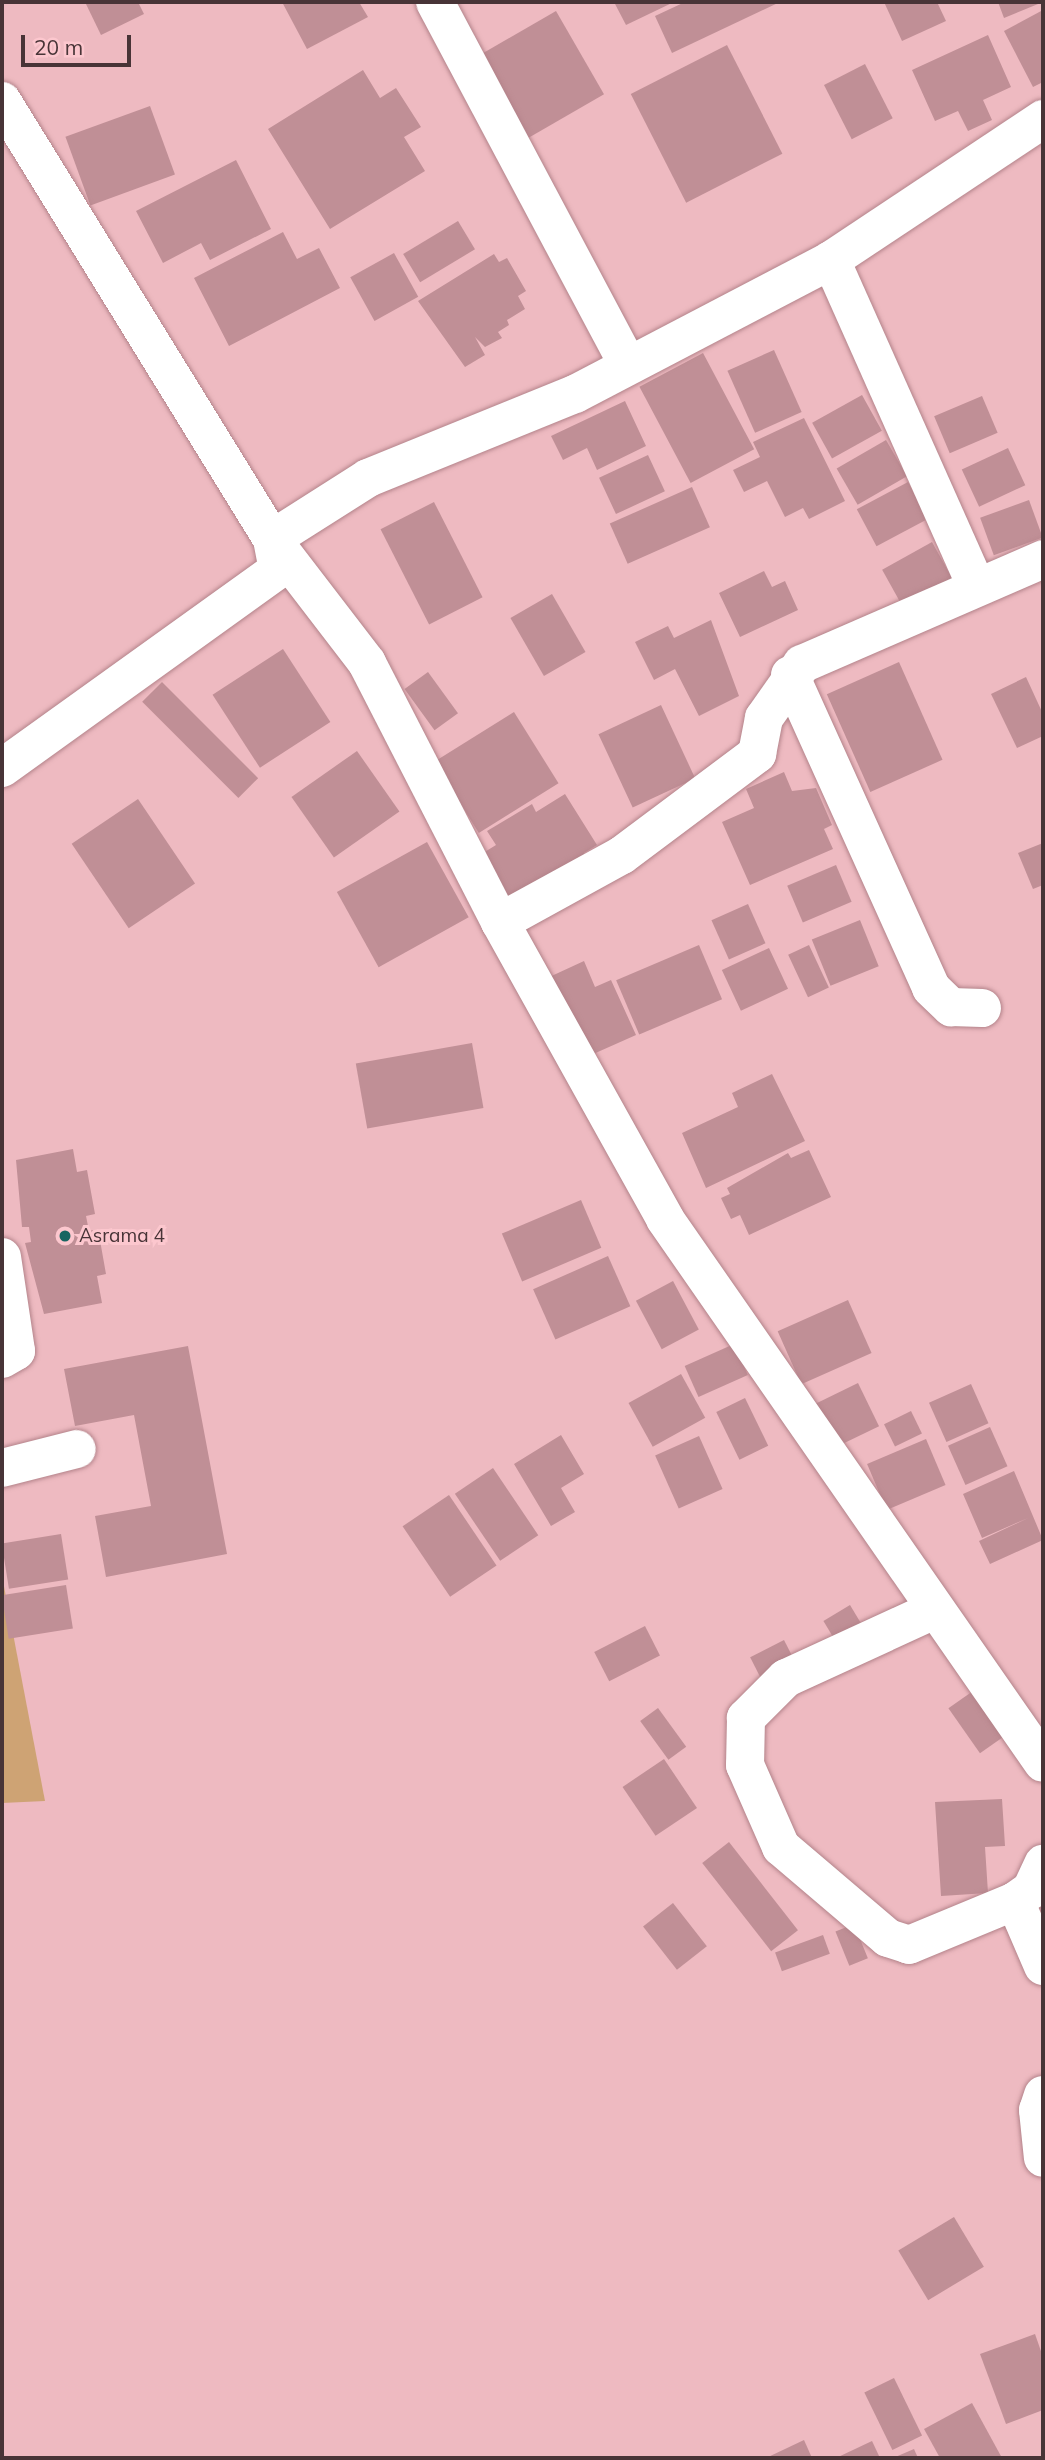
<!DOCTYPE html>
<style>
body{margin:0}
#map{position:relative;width:1045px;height:2460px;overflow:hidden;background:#eebac1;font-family:Mulish,sans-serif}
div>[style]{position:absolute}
.green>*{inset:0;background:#cea374}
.building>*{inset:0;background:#c08f96;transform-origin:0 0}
.roads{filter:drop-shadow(0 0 2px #b3838a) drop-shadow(0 0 2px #b3838a)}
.street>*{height:38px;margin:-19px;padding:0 19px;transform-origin:19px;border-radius:19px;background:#fff}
.dots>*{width:19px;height:19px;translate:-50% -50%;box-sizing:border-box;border:4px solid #fcc7ce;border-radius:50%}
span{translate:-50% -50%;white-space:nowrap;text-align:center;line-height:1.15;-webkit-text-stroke:6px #fcc7ce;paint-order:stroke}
.poi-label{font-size:19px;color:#483437}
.left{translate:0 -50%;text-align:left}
.frame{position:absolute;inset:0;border:4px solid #483437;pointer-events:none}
.scale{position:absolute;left:21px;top:35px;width:110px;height:32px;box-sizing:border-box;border:4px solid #483437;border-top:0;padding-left:9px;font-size:21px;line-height:24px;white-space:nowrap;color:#483437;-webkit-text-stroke:5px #fcc7ce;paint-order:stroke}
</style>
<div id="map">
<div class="green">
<div style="clip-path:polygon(2px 1576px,45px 1801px,2px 1803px)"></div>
</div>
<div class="building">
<div style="clip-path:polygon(85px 2px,138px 2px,144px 14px,101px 35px)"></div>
<div style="clip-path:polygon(282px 2px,359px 2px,368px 17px,307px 49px)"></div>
<div style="clip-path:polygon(614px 2px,674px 2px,626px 25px)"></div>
<div style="clip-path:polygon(685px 2px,780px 2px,672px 53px,655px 16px)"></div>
<div style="clip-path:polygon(884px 2px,937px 2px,946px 21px,902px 41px)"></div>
<div style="clip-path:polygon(998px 2px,1043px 2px,1004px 18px)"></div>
<div style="clip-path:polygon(1043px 10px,1043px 82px,1033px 87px,1004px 31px)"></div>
<div style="left:556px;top:11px;width:96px;height:91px;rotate:60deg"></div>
<div style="clip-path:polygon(988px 35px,1011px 87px,983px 100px,992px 120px,968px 131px,958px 111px,935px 121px,912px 70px)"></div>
<div style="left:727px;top:45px;width:122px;height:108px;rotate:63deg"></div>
<div style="left:865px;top:64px;width:61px;height:46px;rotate:63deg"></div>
<div style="clip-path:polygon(363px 70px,380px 98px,396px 88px,421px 127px,404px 137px,425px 171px,330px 229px,268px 129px)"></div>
<div style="left:150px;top:106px;width:73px;height:90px;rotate:70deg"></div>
<div style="clip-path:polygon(236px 160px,271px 229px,210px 260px,201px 243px,163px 263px,136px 211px)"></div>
<div style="left:458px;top:221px;width:33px;height:64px;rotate:59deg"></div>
<div style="clip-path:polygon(283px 232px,297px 259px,319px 248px,340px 288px,229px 346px,194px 278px)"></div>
<div style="left:394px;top:253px;width:50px;height:50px;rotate:61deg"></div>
<div style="clip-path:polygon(494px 254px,499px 262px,507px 258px,526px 291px,518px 296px,525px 309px,507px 320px,509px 325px,498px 332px,502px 338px,485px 347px,475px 337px,485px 355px,465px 367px,418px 301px)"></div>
<div style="left:774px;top:350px;width:68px;height:51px;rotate:66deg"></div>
<div style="left:703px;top:353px;width:109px;height:72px;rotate:62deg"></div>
<div style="left:862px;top:395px;width:41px;height:57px;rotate:61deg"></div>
<div style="left:982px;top:396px;width:40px;height:52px;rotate:67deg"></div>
<div style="clip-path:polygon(625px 401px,646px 446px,597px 470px,587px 448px,563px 460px,551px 436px)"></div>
<div style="clip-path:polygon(804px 418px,845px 501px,809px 519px,803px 508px,785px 517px,767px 481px,744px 492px,733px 470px,760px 457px,753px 442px)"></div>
<div style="left:886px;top:440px;width:42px;height:57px;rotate:60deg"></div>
<div style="left:1008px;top:448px;width:41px;height:51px;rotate:65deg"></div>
<div style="left:648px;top:455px;width:40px;height:54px;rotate:65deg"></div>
<div style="left:908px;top:482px;width:42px;height:58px;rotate:62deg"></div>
<div style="left:692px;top:487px;width:44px;height:90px;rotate:66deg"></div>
<div style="left:1029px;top:500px;width:40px;height:52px;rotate:70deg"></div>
<div style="left:434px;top:502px;width:107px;height:60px;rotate:63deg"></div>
<div style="left:932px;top:542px;width:41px;height:57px;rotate:61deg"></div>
<div style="clip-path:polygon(764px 571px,772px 587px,785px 581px,798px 610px,740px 637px,719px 593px)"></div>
<div style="left:552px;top:594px;width:67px;height:48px;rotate:60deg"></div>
<div style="clip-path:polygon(711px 620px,739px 696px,699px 716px,675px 669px,654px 680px,635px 642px,668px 626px,674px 638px)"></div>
<div style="left:283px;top:649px;width:87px;height:84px;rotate:57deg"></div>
<div style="left:899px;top:662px;width:107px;height:79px;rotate:66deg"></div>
<div style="left:428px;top:672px;width:51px;height:29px;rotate:54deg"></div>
<div style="clip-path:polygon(1026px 677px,1043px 714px,1043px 736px,1017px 748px,991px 694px)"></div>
<div style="left:162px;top:682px;width:136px;height:28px;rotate:45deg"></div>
<div style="left:661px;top:705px;width:81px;height:69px;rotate:65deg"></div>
<div style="left:514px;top:712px;width:84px;height:94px;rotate:58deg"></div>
<div style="left:357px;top:751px;width:74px;height:80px;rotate:55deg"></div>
<div style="clip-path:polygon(784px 772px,792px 791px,816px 788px,832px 825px,824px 829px,833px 849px,750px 885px,722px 822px,754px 808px,746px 789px)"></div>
<div style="clip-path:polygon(565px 794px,597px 845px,584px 853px,592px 867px,506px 909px,475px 858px,496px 845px,487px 831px,532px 804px,536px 812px)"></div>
<div style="left:138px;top:799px;width:102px;height:80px;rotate:56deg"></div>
<div style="left:427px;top:842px;width:86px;height:103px;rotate:61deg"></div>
<div style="clip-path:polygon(1043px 843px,1043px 885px,1033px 889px,1018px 853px)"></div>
<div style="left:836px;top:865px;width:40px;height:53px;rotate:67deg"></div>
<div style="left:748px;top:904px;width:43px;height:40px;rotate:66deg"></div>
<div style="left:860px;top:920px;width:50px;height:52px;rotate:68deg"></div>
<div style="left:699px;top:945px;width:59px;height:90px;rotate:67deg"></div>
<div style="left:809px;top:945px;width:47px;height:23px;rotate:65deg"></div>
<div style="left:769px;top:948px;width:45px;height:52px;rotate:65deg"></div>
<div style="clip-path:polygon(584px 961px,595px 987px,611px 980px,636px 1035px,582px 1059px,545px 979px)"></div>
<div style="left:472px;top:1043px;width:66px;height:118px;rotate:80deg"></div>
<div style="clip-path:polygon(772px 1074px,805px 1141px,706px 1188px,682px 1133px,738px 1107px,732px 1093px)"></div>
<div style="clip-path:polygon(73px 1149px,77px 1172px,87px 1170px,95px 1214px,86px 1216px,89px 1231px,98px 1229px,106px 1274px,97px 1276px,102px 1303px,44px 1314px,25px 1243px,31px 1242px,29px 1227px,22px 1227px,16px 1160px)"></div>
<div style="clip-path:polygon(809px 1150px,831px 1197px,749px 1235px,740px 1215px,731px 1219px,721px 1198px,730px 1194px,727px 1188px,788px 1153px,791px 1158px)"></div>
<div style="left:581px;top:1200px;width:52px;height:86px;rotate:67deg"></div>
<div style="left:608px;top:1256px;width:55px;height:82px;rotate:66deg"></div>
<div style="left:673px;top:1281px;width:55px;height:42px;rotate:62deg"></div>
<div style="left:848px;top:1300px;width:58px;height:77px;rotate:66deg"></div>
<div style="left:734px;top:1344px;width:34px;height:54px;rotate:66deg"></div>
<div style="clip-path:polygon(188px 1346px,227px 1554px,106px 1577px,95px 1516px,151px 1506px,134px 1415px,75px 1426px,64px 1369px)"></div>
<div style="left:681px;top:1374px;width:50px;height:60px;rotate:61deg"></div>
<div style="left:858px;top:1383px;width:48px;height:49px;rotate:64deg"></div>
<div style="left:971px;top:1384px;width:43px;height:46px;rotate:66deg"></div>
<div style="left:745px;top:1398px;width:53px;height:32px;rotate:64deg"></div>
<div style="left:911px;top:1411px;width:25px;height:30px;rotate:64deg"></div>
<div style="left:990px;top:1427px;width:43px;height:46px;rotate:66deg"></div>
<div style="clip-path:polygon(561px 1435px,584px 1474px,561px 1488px,575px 1512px,551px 1526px,514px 1464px)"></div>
<div style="left:699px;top:1436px;width:58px;height:48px;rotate:66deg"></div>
<div style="left:926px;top:1439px;width:50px;height:64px;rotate:67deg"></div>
<div style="left:493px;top:1468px;width:81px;height:46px;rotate:56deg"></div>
<div style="clip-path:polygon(1014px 1471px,1043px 1540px,990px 1564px,979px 1541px,1028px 1518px,982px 1538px,963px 1494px)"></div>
<div style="left:449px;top:1495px;width:85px;height:56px;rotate:56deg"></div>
<div style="left:61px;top:1534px;width:46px;height:60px;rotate:81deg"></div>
<div style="left:66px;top:1585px;width:44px;height:65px;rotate:81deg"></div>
<div style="left:850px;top:1605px;width:23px;height:31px;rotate:59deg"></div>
<div style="left:645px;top:1626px;width:33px;height:57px;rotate:63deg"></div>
<div style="left:784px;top:1640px;width:34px;height:38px;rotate:63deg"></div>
<div style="left:973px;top:1691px;width:55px;height:30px;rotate:55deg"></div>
<div style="left:658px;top:1708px;width:48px;height:22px;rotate:54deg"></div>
<div style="left:664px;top:1759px;width:59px;height:50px;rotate:56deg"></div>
<div style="clip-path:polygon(1002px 1799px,1005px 1846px,985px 1847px,988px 1893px,941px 1896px,935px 1802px)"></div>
<div style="left:729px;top:1842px;width:112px;height:34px;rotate:52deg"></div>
<div style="left:673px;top:1903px;width:55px;height:38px;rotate:52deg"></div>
<div style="left:854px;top:1924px;width:37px;height:20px;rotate:68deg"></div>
<div style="left:823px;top:1935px;width:20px;height:51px;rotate:70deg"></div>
<div style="left:954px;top:2217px;width:58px;height:65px;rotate:59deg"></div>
<div style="clip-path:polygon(1035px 2334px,1043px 2357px,1043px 2410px,1006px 2424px,980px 2354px)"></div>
<div style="left:894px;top:2378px;width:64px;height:33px;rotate:64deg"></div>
<div style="clip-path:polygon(972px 2403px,1002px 2458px,940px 2458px,924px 2429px)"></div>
<div style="clip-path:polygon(804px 2440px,812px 2458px,766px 2458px)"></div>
<div style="clip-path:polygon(872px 2441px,880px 2458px,836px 2458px)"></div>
<div style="clip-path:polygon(914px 2449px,918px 2458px,893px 2458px)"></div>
</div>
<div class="roads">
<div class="street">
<div style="left:435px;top:2px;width:411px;rotate:62deg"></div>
<div style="left:2px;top:101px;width:515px;rotate:58.35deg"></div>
<div style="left:272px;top:539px;width:156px;rotate:52.5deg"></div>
<div style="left:367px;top:663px;width:291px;rotate:62.8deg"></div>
<div style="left:500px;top:922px;width:340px;rotate:60.9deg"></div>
<div style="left:665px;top:1219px;width:662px;rotate:55.21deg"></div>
<div style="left:831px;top:260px;width:354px;rotate:66deg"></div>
<div style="left:790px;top:675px;width:343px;rotate:65.7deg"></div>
<div style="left:931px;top:988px;width:28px;rotate:44deg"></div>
<div style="left:951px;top:1007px;width:31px;rotate:2deg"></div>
<div style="left:2px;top:768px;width:340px;rotate:-35.7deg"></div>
<div style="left:278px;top:570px;width:32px;rotate:-101deg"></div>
<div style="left:272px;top:539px;width:114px;rotate:-32.4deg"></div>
<div style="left:368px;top:478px;width:223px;rotate:-22.1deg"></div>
<div style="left:575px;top:394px;width:289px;rotate:-27.6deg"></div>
<div style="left:831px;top:260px;width:255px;rotate:-33.6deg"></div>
<div style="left:500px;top:922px;width:139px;rotate:-28.8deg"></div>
<div style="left:622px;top:855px;width:169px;rotate:-36.8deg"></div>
<div style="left:757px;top:754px;width:37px;rotate:-79deg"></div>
<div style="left:764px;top:718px;width:66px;rotate:-54.9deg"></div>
<div style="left:802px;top:664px;width:263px;rotate:-23.5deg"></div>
<div style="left:2px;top:1257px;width:95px;rotate:81.5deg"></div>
<div style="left:16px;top:1351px;width:16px;rotate:150deg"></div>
<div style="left:2px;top:1468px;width:77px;rotate:-14.2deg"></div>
<div style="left:932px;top:1611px;width:161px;rotate:155.3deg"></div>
<div style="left:786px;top:1678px;width:57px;rotate:135deg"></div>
<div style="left:746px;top:1718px;width:47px;rotate:91.2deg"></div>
<div style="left:745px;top:1765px;width:90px;rotate:66.3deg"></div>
<div style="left:781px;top:1847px;width:140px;rotate:40.4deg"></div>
<div style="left:888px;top:1938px;width:22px;rotate:18deg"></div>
<div style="left:909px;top:1945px;width:115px;rotate:-22.5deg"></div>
<div style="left:1015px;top:1901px;width:19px;rotate:-35deg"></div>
<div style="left:1031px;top:1890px;width:29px;rotate:-65deg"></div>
<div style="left:1015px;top:1901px;width:71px;rotate:66.7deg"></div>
<div style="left:1043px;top:2095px;width:16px;rotate:108deg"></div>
<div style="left:1038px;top:2110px;width:48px;rotate:84.1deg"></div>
</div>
</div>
<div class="dots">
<div style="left:65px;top:1236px;background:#186561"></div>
</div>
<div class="poi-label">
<span class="left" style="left:79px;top:1236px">Asrama 4</span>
</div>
<div class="frame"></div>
<div class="scale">20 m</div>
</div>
